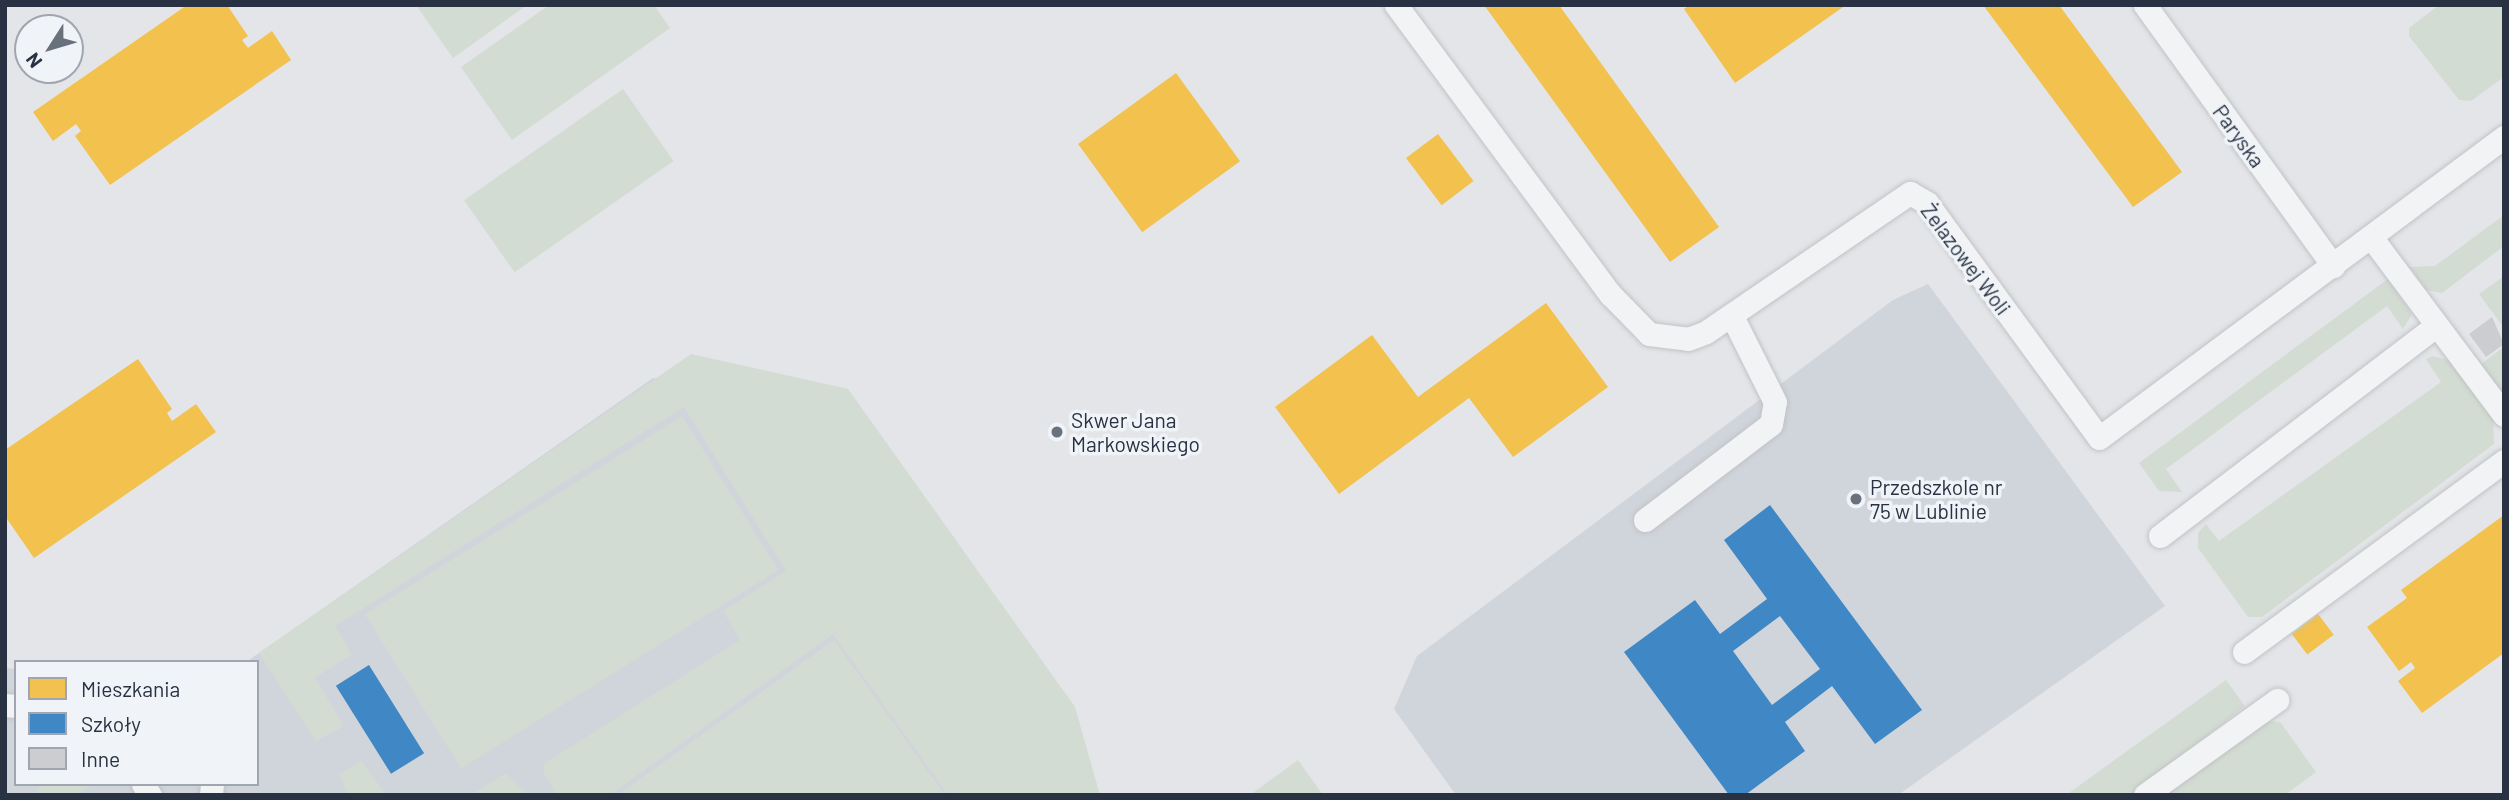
<!DOCTYPE html>
<meta charset="utf-8">
<style>
body{margin:0}
#map{position:relative;width:2509px;height:800px;overflow:hidden;background:#e3e5e8;font-family:Barlow,sans-serif}
div>[style]{position:absolute}
.built>*{inset:0;background:#d0d4db}
.green>*{inset:0;background:#d3dcd3;transform-origin:0 0}
.homes>*{inset:0;background:#f2c14e;transform-origin:0 0}
.schools>*{inset:0;background:#3f88c5;transform-origin:0 0}
.building>*{inset:0;background:#cbcdd0}
.roads{filter:drop-shadow(0 0 2px #c1c3c6) drop-shadow(0 0 2px #c1c3c6)}
.lane>*{height:23px;margin:-11.5px;padding:0 11.5px;transform-origin:11.5px;border-radius:11.5px;background:#f2f3f4}
.dots>*{width:19px;height:19px;translate:-50% -50%;box-sizing:border-box;border:4px solid #f0f3f7;border-radius:50%}
span{translate:-50% -50%;white-space:nowrap;text-align:center;line-height:1.15;-webkit-text-stroke:7px #f0f3f7;paint-order:stroke}
.street-label{font-size:21px;color:#283242}
.poi-label{font-size:21px;color:#283242}
.left{translate:0 -50%;text-align:left}
.frame{position:absolute;inset:0;border:7px solid #283242;pointer-events:none}
.legend{position:absolute;left:14px;top:660px;width:245px;height:126px;box-sizing:border-box;background:#f0f3f7;border:2px solid #a0a6af;margin:0;padding:9px 12px;list-style:none;font-size:21px;color:#283242}
.legend li{display:flex;align-items:center;gap:14px;height:35px}
.legend b{width:35px;border:2px solid #a0a6af}
.north{position:absolute;left:14px;top:14px;width:70px;height:70px;box-sizing:border-box;background:#f0f3f7;border:2px solid #a0a6af;border-radius:50%;rotate:233deg;font-size:19px;font-weight:700;line-height:28px;text-align:center;color:#283242}
.north::after{content:'';display:block;margin:auto;width:24px;height:32px;background:#69717c;clip-path:polygon(50% 0,100% 100%,50% 72%,0 100%)}
</style>
<div id="map">
<div class="built">
<div style="clip-path:polygon(1928px 284px,2165px 606px,1898px 795px,1456px 795px,1394px 709px,1417px 656px,1893px 300px)"></div>
<div style="clip-path:polygon(653px 378px,688px 389px,980px 795px,5px 795px,5px 668px,16px 669px,16px 784px,257px 784px,257px 662px,246px 662px)"></div>
</div>
<div class="green">
<div style="clip-path:polygon(416px 5px,527px 5px,453px 58px)"></div>
<div style="clip-path:polygon(549px 5px,654px 5px,670px 28px,512px 140px,461px 67px)"></div>
<div style="clip-path:polygon(2439px 5px,2504px 5px,2504px 77px,2471px 101px,2459px 100px,2409px 36px,2409px 28px)"></div>
<div style="left:623px;top:89px;width:88px;height:194px;rotate:55deg"></div>
<div style="clip-path:polygon(2504px 215px,2504px 246px,2442px 293px,2426px 290px,2410px 267px,2435px 266px)"></div>
<div style="clip-path:polygon(2504px 276px,2504px 328px,2479px 294px)"></div>
<div style="clip-path:polygon(2388px 279px,2412px 314px,2403px 329px,2387px 306px,2166px 469px,2182px 492px,2159px 491px,2139px 463px)"></div>
<div style="clip-path:polygon(2504px 347px,2504px 393px,2503px 394px,2481px 364px)"></div>
<div style="clip-path:polygon(691px 354px,848px 389px,1075px 707px,1100px 795px,948px 795px,833px 634px,610px 795px,558px 795px,543px 772px,545px 763px,740px 640px,723px 611px,786px 571px,684px 407px,335px 626px,352px 654px,315px 678px,344px 726px,316px 741px,259px 653px)"></div>
<div style="clip-path:polygon(2433px 356px,2450px 361px,2493px 420px,2494px 444px,2262px 617px,2248px 617px,2198px 548px,2198px 533px,2206px 524px,2219px 541px,2441px 382px,2426px 359px)"></div>
<div style="left:682px;top:416px;width:182px;height:374px;rotate:58deg"></div>
<div style="clip-path:polygon(834px 640px,945px 795px,618px 795px)"></div>
<div style="clip-path:polygon(2226px 680px,2245px 706px,2131px 795px,2066px 795px)"></div>
<div style="clip-path:polygon(2264px 721px,2280px 722px,2316px 772px,2285px 795px,2158px 795px)"></div>
<div style="clip-path:polygon(1298px 760px,1323px 795px,1250px 795px)"></div>
<div style="clip-path:polygon(361px 761px,385px 793px,402px 795px,348px 795px,339px 774px)"></div>
<div style="clip-path:polygon(507px 774px,528px 795px,471px 795px,502px 775px)"></div>
<div style="clip-path:polygon(39px 784px,93px 784px,78px 795px,37px 795px)"></div>
</div>
<div class="homes">
<div style="clip-path:polygon(187px 5px,227px 5px,248px 36px,242px 40px,248px 48px,272px 31px,291px 60px,110px 185px,75px 136px,81px 131px,76px 124px,53px 141px,33px 112px)"></div>
<div style="clip-path:polygon(1484px 5px,1559px 5px,1719px 227px,1670px 262px)"></div>
<div style="clip-path:polygon(1690px 5px,1846px 5px,1735px 83px,1684px 9px)"></div>
<div style="clip-path:polygon(1983px 5px,2059px 5px,2182px 172px,2133px 207px)"></div>
<div style="left:1176px;top:73px;width:109px;height:121px;rotate:54deg"></div>
<div style="left:1438px;top:134px;width:59px;height:40px;rotate:53deg"></div>
<div style="clip-path:polygon(1546px 303px,1608px 387px,1513px 457px,1469px 398px,1339px 494px,1275px 407px,1372px 335px,1418px 397px)"></div>
<div style="clip-path:polygon(138px 359px,172px 409px,167px 413px,172px 421px,196px 404px,216px 432px,34px 558px,5px 516px,5px 450px)"></div>
<div style="clip-path:polygon(2504px 515px,2504px 653px,2422px 713px,2398px 681px,2415px 668px,2411px 662px,2399px 671px,2367px 627px,2407px 598px,2401px 590px)"></div>
<div style="left:2318px;top:614px;width:26px;height:33px;rotate:53deg"></div>
</div>
<div class="schools">
<div style="clip-path:polygon(evenodd,1770px 505px,1922px 710px,1875px 744px,1832px 686px,1785px 722px,1805px 751px,1745px 795px,1729px 795px,1624px 652px,1695px 600px,1720px 634px,1767px 599px,1724px 540px,1770px 505px,1780px 616px,1820px 669px,1772px 705px,1733px 651px,1780px 616px)"></div>
<div style="left:369px;top:665px;width:104px;height:39px;rotate:58deg"></div>
</div>
<div class="building">
<div style="clip-path:polygon(2492px 317px,2504px 344px,2486px 357px,2469px 334px)"></div>
</div>
<div class="roads">
<div class="lane">
<div style="left:1396px;top:5px;width:360px;rotate:53.5deg"></div>
<div style="left:1610px;top:294px;width:56px;rotate:45.7deg"></div>
<div style="left:1649px;top:334px;width:39px;rotate:7deg"></div>
<div style="left:1688px;top:339px;width:19px;rotate:-21deg"></div>
<div style="left:1706px;top:332px;width:247px;rotate:-34.3deg"></div>
<div style="left:1910px;top:193px;width:20px;rotate:30deg"></div>
<div style="left:1927px;top:203px;width:291px;rotate:53.8deg"></div>
<div style="left:2099px;top:438px;width:505px;rotate:-36.62deg"></div>
<div style="left:2145px;top:5px;width:322px;rotate:54.2deg"></div>
<div style="left:2371px;top:237px;width:222px;rotate:53.2deg"></div>
<div style="left:1645px;top:520px;width:158px;rotate:-37.3deg"></div>
<div style="left:1771px;top:424px;width:22px;rotate:-80deg"></div>
<div style="left:1775px;top:402px;width:96px;rotate:-116.6deg"></div>
<div style="left:2160px;top:536px;width:348px;rotate:-37.3deg"></div>
<div style="left:2244px;top:652px;width:323px;rotate:-36.3deg"></div>
<div style="left:5px;top:705px;width:11px;rotate:5deg"></div>
<div style="left:143px;top:784px;width:13px;rotate:58deg"></div>
<div style="left:211px;top:795px;width:11px;rotate:-85deg"></div>
<div style="left:2145px;top:795px;width:163px;rotate:-35.7deg"></div>
</div>
</div>
<div class="dots">
<div style="left:1057px;top:432px;background:#69717c"></div>
<div style="left:1856px;top:499px;background:#69717c"></div>
</div>
<div class="street-label">
<span style="left:2239px;top:136px;rotate:54deg">Paryska</span>
<span style="left:1966px;top:259px;rotate:53deg">Żelazowej Woli</span>
</div>
<div class="poi-label">
<span class="left" style="left:1071px;top:432px">Skwer Jana<br>Markowskiego</span>
<span class="left" style="left:1870px;top:499px">Przedszkole nr<br>75 w Lublinie</span>
</div>
<div class="frame"></div>
<ul class="legend">
<li><b style="height:19px;background:#f2c14e"></b>Mieszkania</li>
<li><b style="height:19px;background:#3f88c5"></b>Szkoły</li>
<li><b style="height:19px;background:#cbcdd0"></b>Inne</li>
</ul>
<div class="north">N</div>
</div>
